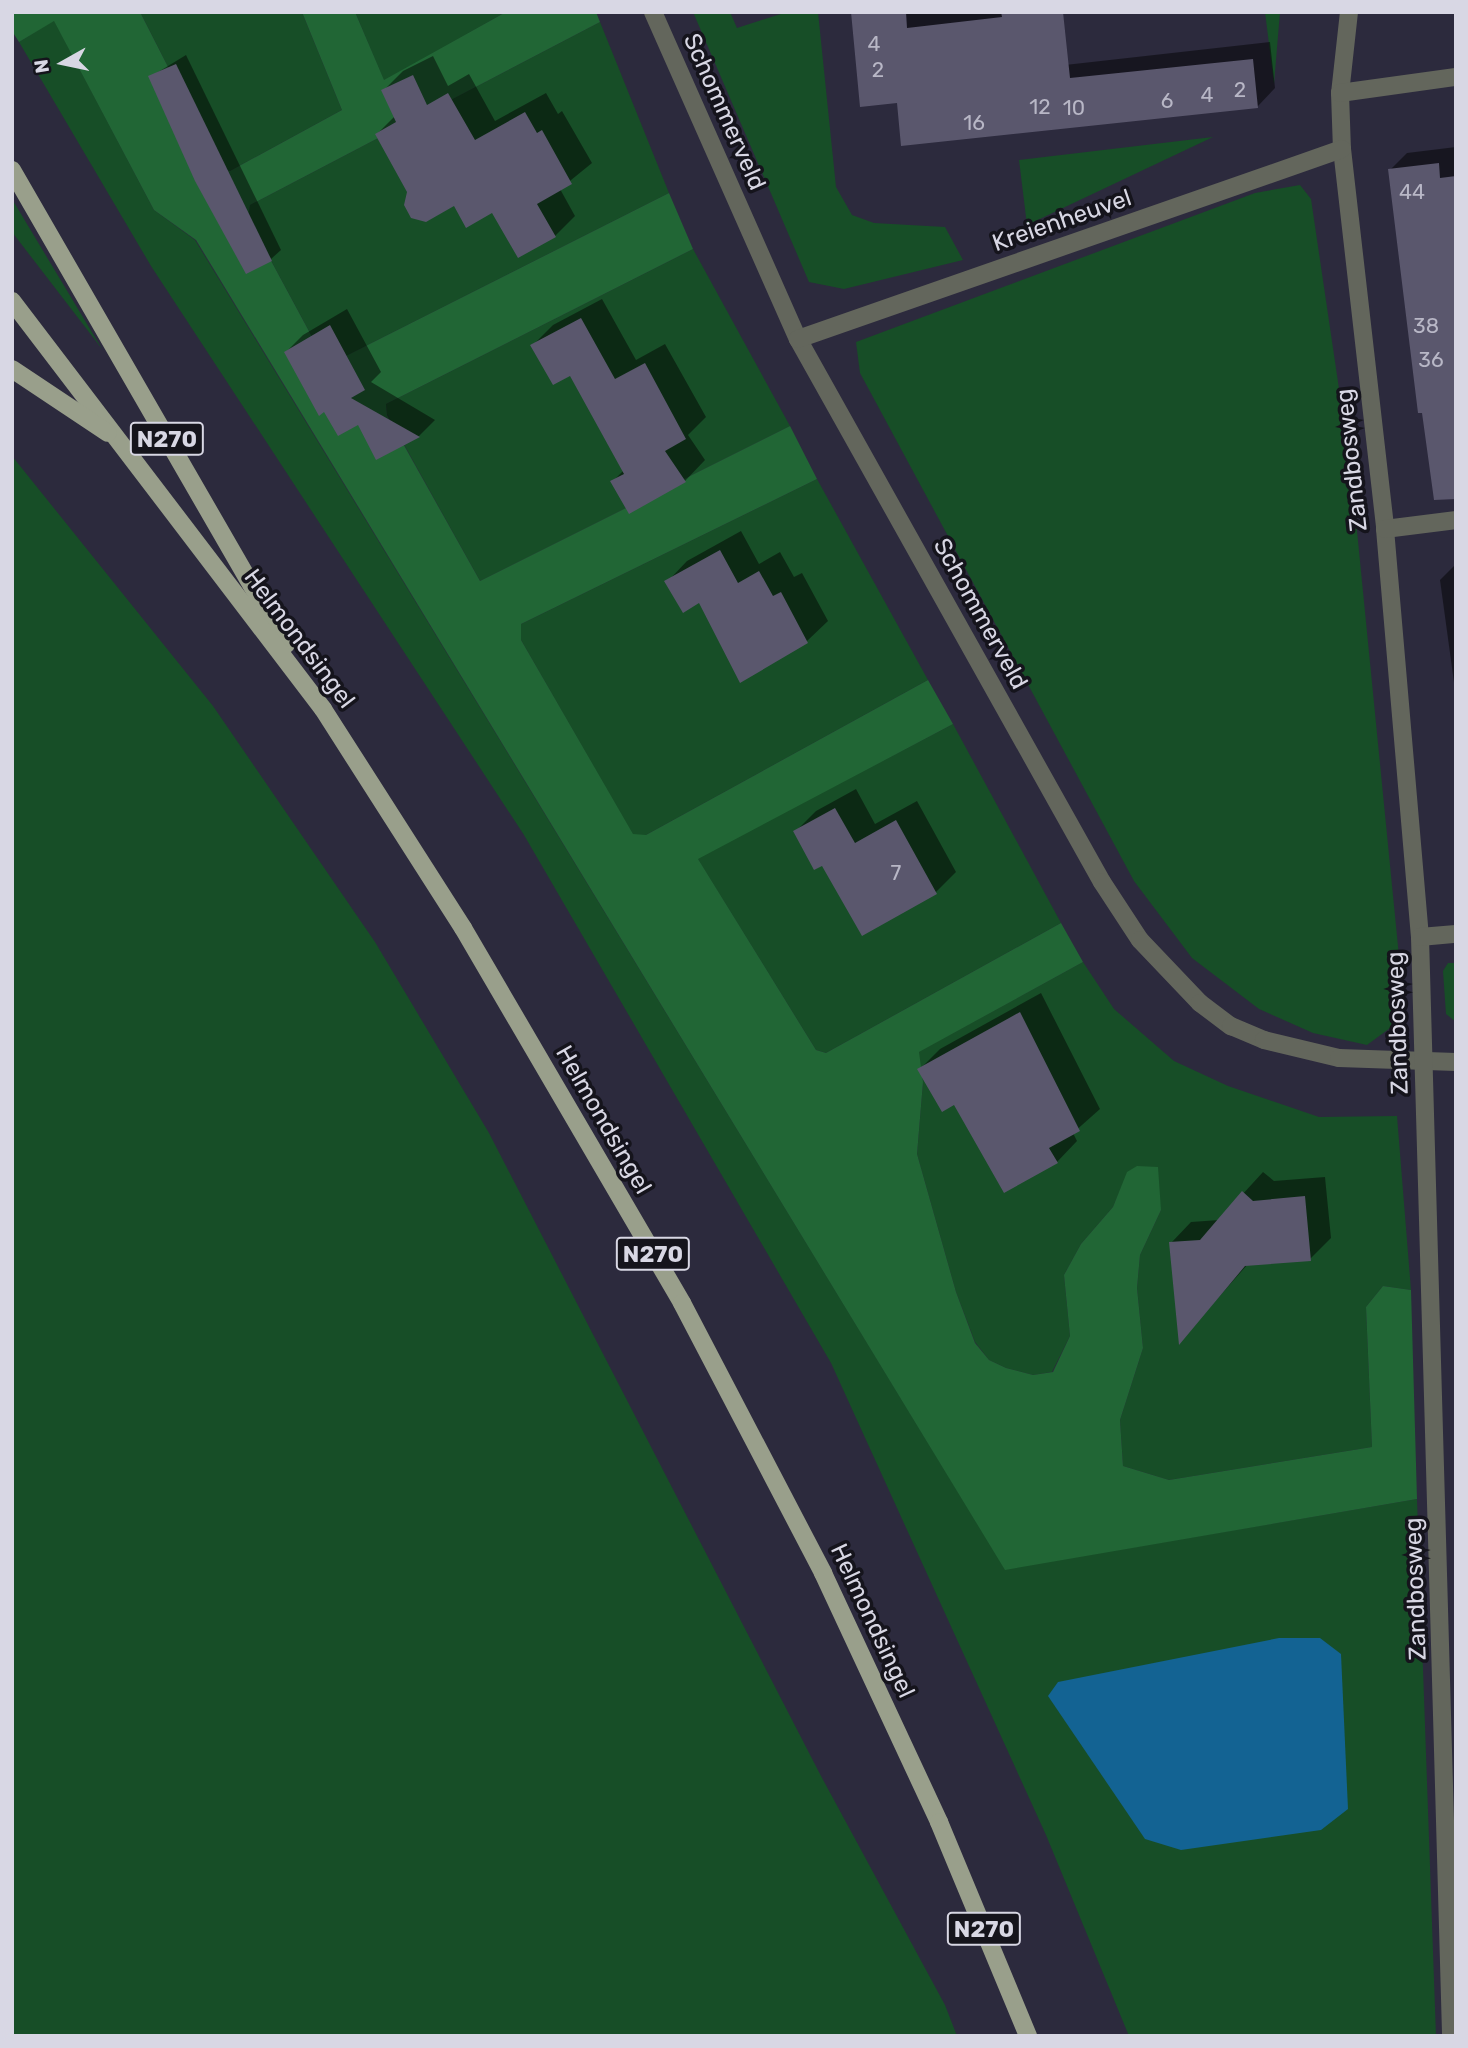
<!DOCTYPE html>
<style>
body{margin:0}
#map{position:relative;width:1468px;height:2048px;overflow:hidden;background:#2c2a3d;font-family:Rubik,sans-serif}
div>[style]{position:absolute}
.green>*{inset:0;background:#174e27}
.forest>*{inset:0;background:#216635}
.water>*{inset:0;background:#136393}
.shadow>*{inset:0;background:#0007}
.building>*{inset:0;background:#5a576d}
.minor>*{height:18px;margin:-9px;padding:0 9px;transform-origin:9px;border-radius:9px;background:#63665c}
.primary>*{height:18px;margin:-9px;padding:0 9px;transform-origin:9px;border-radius:9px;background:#999f8b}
span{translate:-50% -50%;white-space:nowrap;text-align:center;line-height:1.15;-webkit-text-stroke:7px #15141c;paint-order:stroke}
.number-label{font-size:21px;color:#b8b7c6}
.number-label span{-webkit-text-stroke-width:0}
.shield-label span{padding:2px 5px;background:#15141c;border:2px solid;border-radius:5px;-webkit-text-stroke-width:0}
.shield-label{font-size:23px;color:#d8d7e4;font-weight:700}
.street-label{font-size:24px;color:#d8d7e4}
.frame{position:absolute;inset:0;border:14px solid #d8d7e4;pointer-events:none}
.north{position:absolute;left:28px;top:28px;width:70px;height:70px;-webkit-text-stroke:5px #15141c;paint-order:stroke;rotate:261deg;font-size:19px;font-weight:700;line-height:28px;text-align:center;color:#d8d7e4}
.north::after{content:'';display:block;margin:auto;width:24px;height:32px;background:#d8d7e4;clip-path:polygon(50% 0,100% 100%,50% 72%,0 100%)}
</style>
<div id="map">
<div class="green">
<div style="clip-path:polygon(140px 12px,302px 12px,342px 110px,230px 171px,219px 167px)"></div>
<div style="clip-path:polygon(355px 12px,506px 12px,384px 81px)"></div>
<div style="clip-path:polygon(693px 12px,730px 12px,737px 28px,787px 12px,818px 12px,836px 187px,852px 215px,874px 223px,945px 227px,963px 260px,844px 289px,809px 282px)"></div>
<div style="clip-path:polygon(1265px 12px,1280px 12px,1274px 84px)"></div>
<div style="clip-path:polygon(54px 20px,154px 210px,195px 240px,1005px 1569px,1417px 1499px,1436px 2036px,1129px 2036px,1046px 1835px,831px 1363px,524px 835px,151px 266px,19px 42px)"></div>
<div style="clip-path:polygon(600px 22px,669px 193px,332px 363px,325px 361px,248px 218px,250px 205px)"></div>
<div style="clip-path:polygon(1213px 137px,1027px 225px,1019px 160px)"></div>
<div style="clip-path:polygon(1300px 185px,1311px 199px,1351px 470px,1405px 1017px,1367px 1045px,1313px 1033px,1259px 1009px,1192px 958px,1134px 881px,860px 373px,856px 342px,1255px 193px)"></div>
<div style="clip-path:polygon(12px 199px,102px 349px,12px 232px)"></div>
<div style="clip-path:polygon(693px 249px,790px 426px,480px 581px,387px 414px,386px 404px)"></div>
<div style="clip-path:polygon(12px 456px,213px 706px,375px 942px,489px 1133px,821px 1776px,945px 2005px,957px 2036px,12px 2036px)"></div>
<div style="clip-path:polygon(817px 479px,928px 680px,646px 835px,633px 835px,521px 640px,521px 624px)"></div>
<div style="clip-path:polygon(953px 724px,1061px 923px,826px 1053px,816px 1050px,697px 858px)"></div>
<div style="clip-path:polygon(1083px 962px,1114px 1009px,1174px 1061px,1228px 1086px,1319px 1117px,1397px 1116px,1411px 1290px,1383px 1286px,1366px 1307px,1372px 1447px,1169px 1480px,1123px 1466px,1120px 1420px,1143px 1348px,1137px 1288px,1140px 1255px,1161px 1210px,1128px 1172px,1113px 1207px,1081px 1244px,1064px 1275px,1070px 1336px,1052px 1372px,1033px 1375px,1006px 1368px,989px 1360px,975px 1342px,956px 1292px,917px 1154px,923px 1082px,918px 1052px)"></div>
<div style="clip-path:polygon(1448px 963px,1456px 963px,1456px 1022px,1446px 1014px,1443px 971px)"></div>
</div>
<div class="forest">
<div style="clip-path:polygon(12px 12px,140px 12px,219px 167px,230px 171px,342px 110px,302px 12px,355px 12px,384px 80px,506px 12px,596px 12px,600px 22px,250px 205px,248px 218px,325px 361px,332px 363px,669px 193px,693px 249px,386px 404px,387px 415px,480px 581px,790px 426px,817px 479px,521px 624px,521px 640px,633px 834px,646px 835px,928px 680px,953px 724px,698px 859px,816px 1050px,826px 1053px,1061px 923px,1083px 962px,919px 1052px,923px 1082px,917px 1154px,956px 1292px,975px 1343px,989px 1360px,1006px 1368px,1033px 1375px,1053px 1372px,1070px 1336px,1064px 1275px,1081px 1244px,1113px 1207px,1127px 1172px,1137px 1166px,1158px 1167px,1161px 1210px,1140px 1255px,1137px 1288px,1143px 1348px,1120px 1420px,1123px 1466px,1169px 1480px,1372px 1447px,1366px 1307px,1383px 1286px,1411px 1290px,1417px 1499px,1005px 1570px,196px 240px,154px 210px,54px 21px,19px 42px,12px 31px)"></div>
</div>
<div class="water">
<div style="clip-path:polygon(1279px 1638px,1320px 1638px,1341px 1654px,1348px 1809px,1321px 1830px,1181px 1850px,1145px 1839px,1048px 1696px,1058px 1682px)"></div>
</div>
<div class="shadow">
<div style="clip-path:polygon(852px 12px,1061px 12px,939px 79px,1270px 42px,1275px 88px,1258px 106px,898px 101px)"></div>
<div style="clip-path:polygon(186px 55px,281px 250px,271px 259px,150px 77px)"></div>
<div style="clip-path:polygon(433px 56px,448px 86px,469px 74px,495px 121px,546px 93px,558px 114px,562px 111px,592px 163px,560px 189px,575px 216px,555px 236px,493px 210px,454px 204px,377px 134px,395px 116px,383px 91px,403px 71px)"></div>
<div style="clip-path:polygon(1456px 147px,1456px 451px,1390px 170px,1407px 153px)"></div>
<div style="clip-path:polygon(602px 299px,636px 360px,665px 344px,706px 417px,688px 435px,705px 460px,685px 481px,613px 481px,624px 470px,570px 374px,532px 346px,553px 325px)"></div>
<div style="clip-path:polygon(347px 309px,381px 372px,371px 382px,435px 420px,419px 436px,377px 458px,359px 422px,286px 352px,303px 335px)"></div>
<div style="clip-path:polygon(741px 531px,759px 564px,780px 552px,794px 577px,802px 573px,828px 621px,807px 641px,741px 680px,700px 601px,667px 582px,687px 561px)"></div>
<div style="clip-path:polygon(1456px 564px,1456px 697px,1440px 580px)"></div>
<div style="clip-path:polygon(856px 789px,875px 824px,917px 801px,956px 872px,936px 892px,822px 863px,795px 832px,816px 811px)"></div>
<div style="clip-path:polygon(1041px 993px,1100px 1109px,1073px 1133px,1077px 1141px,1057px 1162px,955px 1103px,920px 1069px,940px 1049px)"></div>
<div style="clip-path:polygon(1263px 1172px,1274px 1181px,1325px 1177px,1331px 1238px,1310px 1259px,1248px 1264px,1180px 1341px,1171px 1243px,1191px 1222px,1219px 1220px)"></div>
</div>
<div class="building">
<div style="clip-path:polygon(851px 12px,906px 12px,907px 28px,1002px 17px,1001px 12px,1063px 12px,1070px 78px,1253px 59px,1258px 108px,901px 146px,897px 103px,860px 107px)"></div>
<div style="clip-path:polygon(176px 64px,272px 261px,246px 274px,195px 181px,148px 76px)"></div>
<div style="clip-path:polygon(413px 75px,427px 105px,448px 93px,475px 140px,525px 112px,537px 133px,542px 130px,572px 184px,537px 204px,556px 237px,518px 258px,492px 213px,466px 228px,454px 206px,426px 222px,411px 218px,404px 205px,407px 192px,375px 134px,396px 122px,381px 90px)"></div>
<div style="clip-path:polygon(1439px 163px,1440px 178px,1456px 176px,1456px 499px,1434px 500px,1422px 413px,1418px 413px,1388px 169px)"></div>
<div style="clip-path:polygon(581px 318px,615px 379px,645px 363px,686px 439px,665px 451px,686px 482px,629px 514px,610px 481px,624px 474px,570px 376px,553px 385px,530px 345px)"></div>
<div style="clip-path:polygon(330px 325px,365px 390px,351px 398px,420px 437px,376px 460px,358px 425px,338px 436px,324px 412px,319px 416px,284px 352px)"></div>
<div style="clip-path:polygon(720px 550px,738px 583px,759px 571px,773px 596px,781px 592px,808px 643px,740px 683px,699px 603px,683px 613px,664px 581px)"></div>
<div style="clip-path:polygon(835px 808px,855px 843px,896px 820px,937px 894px,862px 936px,822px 866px,814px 870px,793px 831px)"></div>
<div style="clip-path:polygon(1020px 1012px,1080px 1131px,1049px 1148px,1058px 1163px,1004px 1193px,954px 1105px,942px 1112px,917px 1069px)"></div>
<div style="clip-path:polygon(1242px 1191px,1253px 1201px,1305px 1196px,1311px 1261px,1245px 1266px,1179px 1345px,1169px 1242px,1200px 1240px)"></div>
</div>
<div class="minor">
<div style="left:653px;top:12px;width:358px;rotate:66.1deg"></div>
<div style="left:798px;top:339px;width:622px;rotate:60.76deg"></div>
<div style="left:1102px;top:882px;width:69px;rotate:56.8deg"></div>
<div style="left:1140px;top:940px;width:87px;rotate:46.4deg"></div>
<div style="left:1200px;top:1003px;width:39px;rotate:37deg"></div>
<div style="left:1231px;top:1026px;width:36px;rotate:23deg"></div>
<div style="left:1264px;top:1040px;width:77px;rotate:13.5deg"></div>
<div style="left:1339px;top:1058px;width:117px;rotate:2deg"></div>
<div style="left:1349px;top:12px;width:81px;rotate:96.3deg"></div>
<div style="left:1340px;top:93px;width:56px;rotate:88deg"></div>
<div style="left:1342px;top:149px;width:382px;rotate:83.5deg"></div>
<div style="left:1385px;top:529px;width:409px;rotate:85.1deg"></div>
<div style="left:1420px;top:937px;width:1099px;rotate:88.38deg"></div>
<div style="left:1340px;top:93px;width:117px;rotate:-7.9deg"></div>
<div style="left:798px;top:339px;width:576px;rotate:-19.25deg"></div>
<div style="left:1385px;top:529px;width:72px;rotate:-7.2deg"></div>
<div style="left:1420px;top:937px;width:36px;rotate:-5deg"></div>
</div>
<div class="primary">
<div style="left:12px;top:170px;width:548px;rotate:60.02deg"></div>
<div style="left:12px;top:301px;width:513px;rotate:52.68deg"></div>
<div style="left:323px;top:709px;width:260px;rotate:57.4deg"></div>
<div style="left:463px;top:928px;width:434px;rotate:59.7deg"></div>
<div style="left:682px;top:1303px;width:305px;rotate:62.4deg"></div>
<div style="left:823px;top:1573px;width:275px;rotate:65deg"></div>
<div style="left:939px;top:1822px;width:232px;rotate:67.4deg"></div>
<div style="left:12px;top:369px;width:115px;rotate:33.7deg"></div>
</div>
<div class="number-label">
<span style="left:874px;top:44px">4</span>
<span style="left:878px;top:70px">2</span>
<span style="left:1240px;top:90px">2</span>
<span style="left:1207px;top:95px">4</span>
<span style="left:1167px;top:101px">6</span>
<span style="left:1040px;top:107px">12</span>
<span style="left:1074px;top:108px">10</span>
<span style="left:974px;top:123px">16</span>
<span style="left:1412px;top:192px">44</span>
<span style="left:1426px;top:326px">38</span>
<span style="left:1431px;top:360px">36</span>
<span style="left:896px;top:873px">7</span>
</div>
<div class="shield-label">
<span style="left:167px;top:439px">N270</span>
<span style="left:653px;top:1254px">N270</span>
<span style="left:984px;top:1929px">N270</span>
</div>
<div class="street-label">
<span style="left:724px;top:112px;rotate:66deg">Schommerveld</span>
<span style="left:1062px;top:221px;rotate:-19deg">Kreienheuvel</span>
<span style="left:1352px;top:460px;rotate:-96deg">Zandbosweg</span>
<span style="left:980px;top:614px;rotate:61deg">Schommerveld</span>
<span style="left:299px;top:639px;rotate:53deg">Helmondsingel</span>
<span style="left:1398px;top:1023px;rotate:-92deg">Zandbosweg</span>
<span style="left:603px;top:1120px;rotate:60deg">Helmondsingel</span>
<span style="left:1416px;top:1589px;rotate:-92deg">Zandbosweg</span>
<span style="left:872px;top:1621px;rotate:65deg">Helmondsingel</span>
</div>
<div class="frame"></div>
<div class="north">N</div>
</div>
